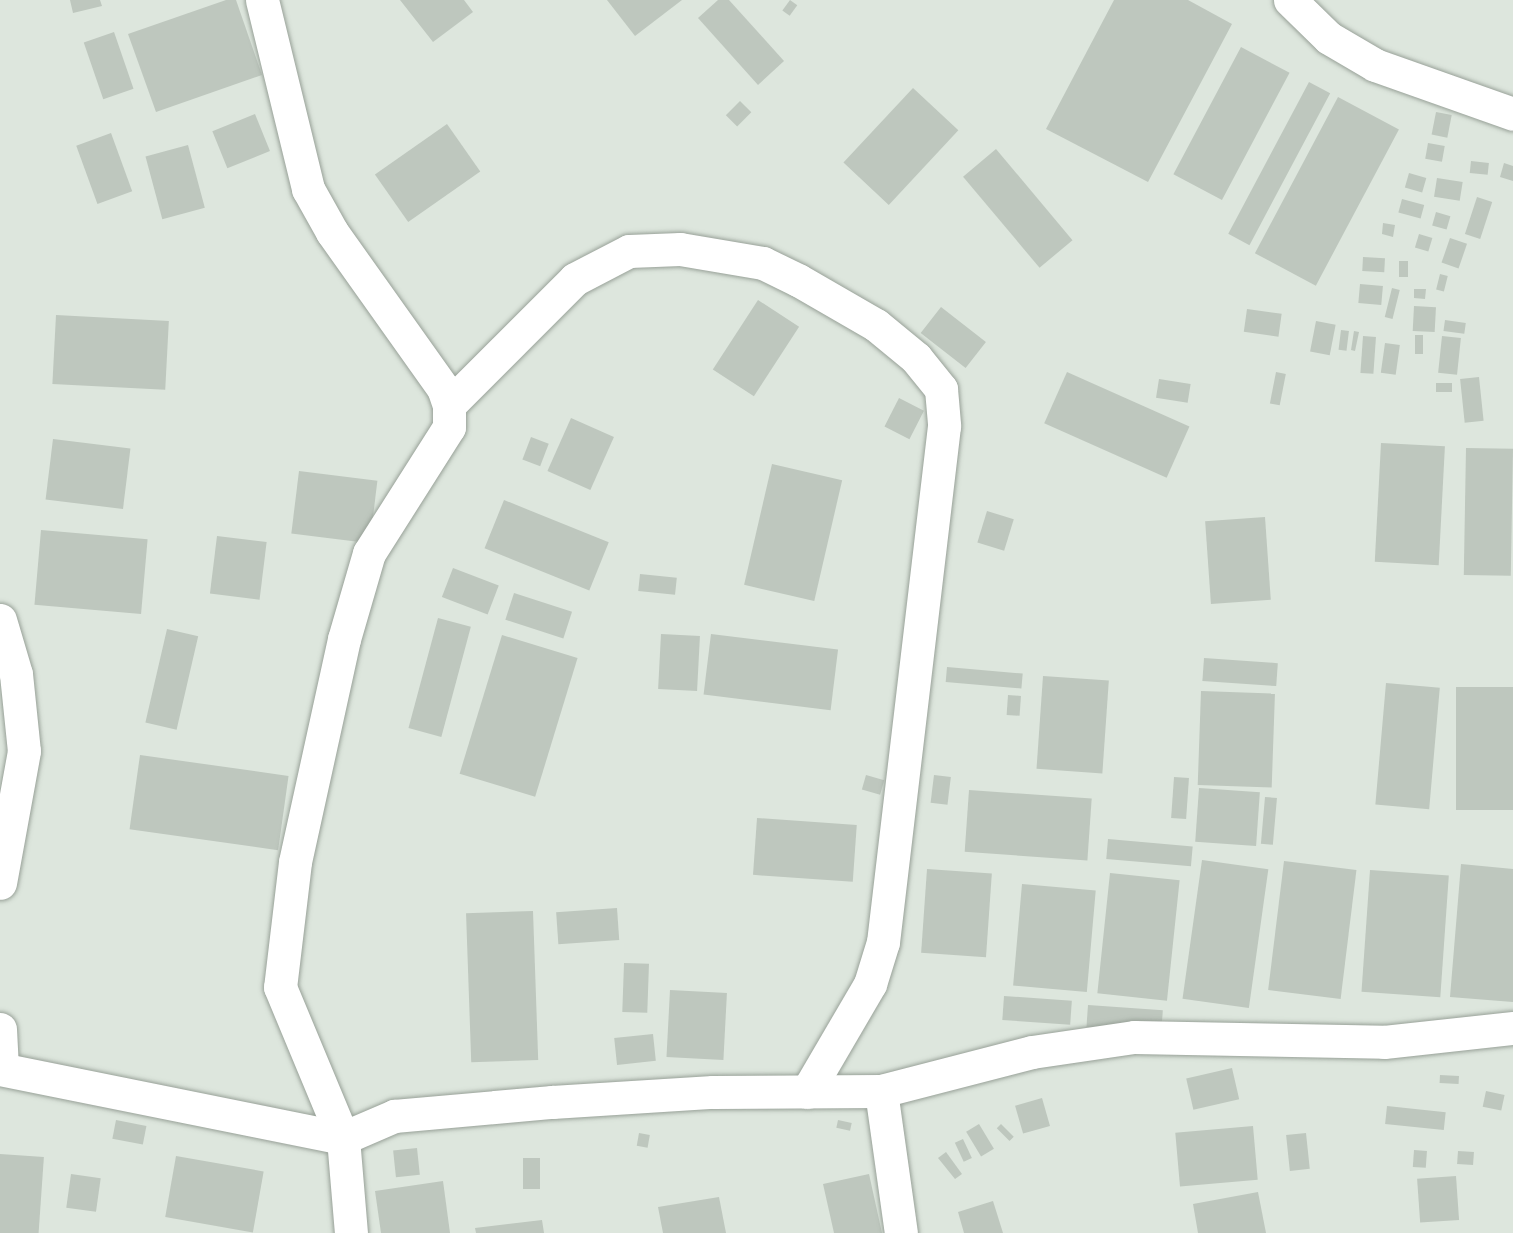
<!DOCTYPE html>
<style>
body{margin:0}
#map{position:relative;width:1513px;height:1233px;overflow:hidden;background:#dde6dd;font-family:Roboto,sans-serif}
div>[style]{position:absolute}
.building>*{inset:0;background:#bec7be;transform-origin:0 0}
.roads{filter:drop-shadow(0 0 2px #98a198) drop-shadow(0 0 2px #98a198)}
.street>*{height:33px;margin:-16.5px;padding:0 16.5px;transform-origin:16.5px;border-radius:16.5px;background:#fff}
span{translate:-50% -50%;white-space:nowrap;text-align:center;line-height:1.15;-webkit-text-stroke:6px #eaf3ea;paint-order:stroke}
</style>
<div id="map">
<div class="building">
<div style="clip-path:polygon(70px 0,100px 0,102px 6px,73px 13px)"></div>
<div style="clip-path:polygon(226px 0,236px 0,262px 75px,156px 112px,128px 34px)"></div>
<div style="clip-path:polygon(400px 0,464px 0,473px 12px,433px 42px)"></div>
<div style="clip-path:polygon(607px 0,682px 0,635px 36px)"></div>
<div style="clip-path:polygon(718px 0,729px 0,784px 61px,758px 85px,698px 18px)"></div>
<div style="left:790px;top:0;width:9px;height:13px;rotate:36deg"></div>
<div style="clip-path:polygon(1114px 0,1188px 0,1232px 24px,1148px 182px,1046px 129px)"></div>
<div style="left:114px;top:32px;width:60px;height:32px;rotate:71deg"></div>
<div style="left:1241px;top:47px;width:55px;height:144px;rotate:28deg"></div>
<div style="left:1309px;top:82px;width:24px;height:172px;rotate:28deg"></div>
<div style="left:913px;top:88px;width:62px;height:102px;rotate:43deg"></div>
<div style="left:1338px;top:97px;width:69px;height:177px;rotate:28deg"></div>
<div style="left:740px;top:101px;width:16px;height:20px;rotate:45deg"></div>
<div style="left:1436px;top:112px;width:16px;height:23px;rotate:11deg"></div>
<div style="left:255px;top:114px;width:40px;height:46px;rotate:68deg"></div>
<div style="left:447px;top:124px;width:58px;height:88px;rotate:55deg"></div>
<div style="left:111px;top:133px;width:62px;height:37px;rotate:70deg"></div>
<div style="left:1428px;top:143px;width:17px;height:16px;rotate:10deg"></div>
<div style="left:188px;top:145px;width:65px;height:44px;rotate:75deg"></div>
<div style="left:996px;top:149px;width:119px;height:43px;rotate:50deg"></div>
<div style="left:1471px;top:161px;width:18px;height:12px;rotate:6deg"></div>
<div style="clip-path:polygon(1504px 163px,1513px 166px,1513px 181px,1500px 177px)"></div>
<div style="left:1409px;top:173px;width:18px;height:15px;rotate:16deg"></div>
<div style="left:1437px;top:178px;width:26px;height:19px;rotate:9deg"></div>
<div style="left:1477px;top:197px;width:16px;height:39px;rotate:18deg"></div>
<div style="left:1402px;top:199px;width:23px;height:14px;rotate:15deg"></div>
<div style="left:1436px;top:212px;width:15px;height:14px;rotate:16deg"></div>
<div style="clip-path:polygon(1383px 223px,1395px 225px,1393px 237px,1382px 234px)"></div>
<div style="left:1419px;top:234px;width:14px;height:14px;rotate:17deg"></div>
<div style="left:1450px;top:238px;width:18px;height:26px;rotate:19deg"></div>
<div style="left:1363px;top:257px;width:22px;height:14px;rotate:3deg"></div>
<div style="left:1399px;top:261px;width:9px;height:16px"></div>
<div style="left:1440px;top:274px;width:8px;height:16px;rotate:14deg"></div>
<div style="left:1360px;top:284px;width:23px;height:19px;rotate:5deg"></div>
<div style="left:1392px;top:288px;width:8px;height:30px;rotate:14deg"></div>
<div style="clip-path:polygon(1414px 289px,1426px 289px,1425px 299px,1414px 298px)"></div>
<div style="left:758px;top:300px;width:49px;height:83px;rotate:33deg"></div>
<div style="left:1414px;top:306px;width:22px;height:25px;rotate:3deg"></div>
<div style="left:941px;top:307px;width:57px;height:33px;rotate:38deg"></div>
<div style="left:1247px;top:309px;width:35px;height:23px;rotate:8deg"></div>
<div style="left:56px;top:315px;width:113px;height:69px;rotate:3deg"></div>
<div style="left:1445px;top:320px;width:21px;height:11px;rotate:8deg"></div>
<div style="left:1316px;top:321px;width:20px;height:31px;rotate:11deg"></div>
<div style="left:1341px;top:330px;width:8px;height:20px;rotate:7deg"></div>
<div style="clip-path:polygon(1354px 331px,1359px 332px,1355px 351px,1351px 350px)"></div>
<div style="left:1415px;top:335px;width:8px;height:19px"></div>
<div style="left:1363px;top:336px;width:13px;height:37px;rotate:4deg"></div>
<div style="left:1442px;top:336px;width:19px;height:37px;rotate:6deg"></div>
<div style="left:1385px;top:343px;width:15px;height:30px;rotate:8deg"></div>
<div style="left:1067px;top:372px;width:134px;height:56px;rotate:24deg"></div>
<div style="left:1276px;top:372px;width:10px;height:32px;rotate:11deg"></div>
<div style="left:1479px;top:377px;width:44px;height:19px;rotate:84deg"></div>
<div style="left:1159px;top:379px;width:32px;height:19px;rotate:9deg"></div>
<div style="left:1436px;top:383px;width:16px;height:9px"></div>
<div style="left:899px;top:398px;width:28px;height:32px;rotate:27deg"></div>
<div style="left:571px;top:418px;width:47px;height:58px;rotate:24deg"></div>
<div style="left:531px;top:437px;width:19px;height:24px;rotate:21deg"></div>
<div style="left:53px;top:439px;width:78px;height:61px;rotate:7deg"></div>
<div style="left:1381px;top:443px;width:64px;height:119px;rotate:3deg"></div>
<div style="left:1466px;top:448px;width:47px;height:127px;rotate:1deg"></div>
<div style="left:772px;top:464px;width:72px;height:124px;rotate:13deg"></div>
<div style="left:299px;top:471px;width:79px;height:63px;rotate:7deg"></div>
<div style="left:504px;top:500px;width:113px;height:52px;rotate:22deg"></div>
<div style="left:987px;top:511px;width:28px;height:33px;rotate:17deg"></div>
<div style="left:1265px;top:517px;width:83px;height:60px;rotate:86deg"></div>
<div style="left:41px;top:530px;width:107px;height:75px;rotate:5deg"></div>
<div style="left:217px;top:536px;width:50px;height:58px;rotate:7deg"></div>
<div style="left:453px;top:568px;width:49px;height:31px;rotate:21deg"></div>
<div style="left:640px;top:574px;width:37px;height:17px;rotate:6deg"></div>
<div style="left:514px;top:593px;width:61px;height:28px;rotate:18deg"></div>
<div style="left:438px;top:618px;width:34px;height:114px;rotate:15deg"></div>
<div style="left:167px;top:629px;width:32px;height:96px;rotate:13deg"></div>
<div style="left:661px;top:634px;width:39px;height:55px;rotate:3deg"></div>
<div style="left:711px;top:634px;width:128px;height:61px;rotate:7deg"></div>
<div style="left:502px;top:635px;width:79px;height:145px;rotate:17deg"></div>
<div style="left:1204px;top:658px;width:74px;height:23px;rotate:4deg"></div>
<div style="left:947px;top:667px;width:76px;height:15px;rotate:5deg"></div>
<div style="left:1043px;top:676px;width:66px;height:93px;rotate:4deg"></div>
<div style="left:1386px;top:683px;width:54px;height:122px;rotate:5deg"></div>
<div style="left:1513px;top:687px;width:123px;height:57px;rotate:90deg"></div>
<div style="left:1201px;top:691px;width:74px;height:94px;rotate:2deg"></div>
<div style="left:1008px;top:695px;width:13px;height:20px;rotate:4deg"></div>
<div style="left:140px;top:755px;width:150px;height:75px;rotate:8deg"></div>
<div style="left:866px;top:775px;width:19px;height:15px;rotate:16deg"></div>
<div style="left:934px;top:775px;width:17px;height:28px;rotate:7deg"></div>
<div style="left:1174px;top:777px;width:15px;height:41px;rotate:4deg"></div>
<div style="left:1199px;top:788px;width:61px;height:54px;rotate:4deg"></div>
<div style="left:969px;top:790px;width:123px;height:62px;rotate:4deg"></div>
<div style="left:1265px;top:797px;width:12px;height:47px;rotate:5deg"></div>
<div style="left:757px;top:818px;width:100px;height:57px;rotate:4deg"></div>
<div style="left:1108px;top:839px;width:85px;height:20px;rotate:5deg"></div>
<div style="left:1202px;top:860px;width:67px;height:140px;rotate:8deg"></div>
<div style="left:1284px;top:861px;width:73px;height:130px;rotate:7deg"></div>
<div style="clip-path:polygon(1461px 864px,1513px 869px,1513px 1002px,1450px 997px)"></div>
<div style="left:927px;top:869px;width:65px;height:84px;rotate:4deg"></div>
<div style="left:1370px;top:870px;width:79px;height:122px;rotate:4deg"></div>
<div style="left:1110px;top:873px;width:70px;height:121px;rotate:6deg"></div>
<div style="left:1022px;top:884px;width:74px;height:102px;rotate:5deg"></div>
<div style="left:617px;top:908px;width:32px;height:61px;rotate:86deg"></div>
<div style="left:533px;top:911px;width:149px;height:67px;rotate:88deg"></div>
<div style="left:624px;top:963px;width:25px;height:49px;rotate:2deg"></div>
<div style="left:670px;top:990px;width:57px;height:67px;rotate:3deg"></div>
<div style="left:1004px;top:996px;width:68px;height:24px;rotate:4deg"></div>
<div style="left:1088px;top:1005px;width:75px;height:22px;rotate:4deg"></div>
<div style="left:653px;top:1034px;width:27px;height:39px;rotate:84deg"></div>
<div style="left:1232px;top:1068px;width:32px;height:47px;rotate:77deg"></div>
<div style="left:1440px;top:1075px;width:19px;height:8px;rotate:3deg"></div>
<div style="left:1486px;top:1091px;width:19px;height:16px;rotate:12deg"></div>
<div style="left:1042px;top:1098px;width:29px;height:28px;rotate:74deg"></div>
<div style="left:1387px;top:1106px;width:59px;height:18px;rotate:6deg"></div>
<div style="left:116px;top:1120px;width:31px;height:19px;rotate:11deg"></div>
<div style="left:838px;top:1120px;width:14px;height:8px;rotate:12deg"></div>
<div style="left:979px;top:1124px;width:29px;height:15px;rotate:59deg"></div>
<div style="left:1001px;top:1124px;width:18px;height:6px;rotate:45deg"></div>
<div style="left:1253px;top:1126px;width:54px;height:78px;rotate:85deg"></div>
<div style="left:639px;top:1133px;width:11px;height:13px;rotate:10deg"></div>
<div style="left:1306px;top:1133px;width:36px;height:20px;rotate:84deg"></div>
<div style="left:963px;top:1139px;width:21px;height:9px;rotate:65deg"></div>
<div style="left:417px;top:1148px;width:27px;height:24px;rotate:84deg"></div>
<div style="left:1414px;top:1150px;width:13px;height:17px;rotate:4deg"></div>
<div style="left:1458px;top:1151px;width:16px;height:13px;rotate:4deg"></div>
<div style="clip-path:polygon(946px 1152px,962px 1174px,955px 1179px,938px 1158px)"></div>
<div style="left:0;top:1154px;width:44px;height:79px;rotate:4deg"></div>
<div style="left:176px;top:1156px;width:89px;height:62px;rotate:10deg"></div>
<div style="left:523px;top:1158px;width:17px;height:31px"></div>
<div style="left:71px;top:1174px;width:30px;height:34px;rotate:8deg"></div>
<div style="clip-path:polygon(869px 1174px,882px 1233px,834px 1233px,823px 1184px)"></div>
<div style="left:1456px;top:1176px;width:44px;height:39px;rotate:86deg"></div>
<div style="clip-path:polygon(443px 1181px,450px 1233px,381px 1233px,375px 1191px)"></div>
<div style="clip-path:polygon(1258px 1192px,1266px 1233px,1198px 1233px,1193px 1204px)"></div>
<div style="clip-path:polygon(719px 1197px,726px 1233px,663px 1233px,658px 1207px)"></div>
<div style="clip-path:polygon(993px 1201px,1003px 1233px,964px 1233px,958px 1212px)"></div>
<div style="clip-path:polygon(542px 1220px,544px 1233px,476px 1233px,475px 1228px)"></div>
</div>
<div class="roads">
<div class="street">
<div style="left:262px;top:0;width:195px;rotate:76.3deg"></div>
<div style="left:308px;top:189px;width:49px;rotate:60.8deg"></div>
<div style="left:332px;top:232px;width:191px;rotate:54.6deg"></div>
<div style="left:443px;top:388px;width:18px;rotate:71deg"></div>
<div style="left:449px;top:405px;width:22px;rotate:90deg"></div>
<div style="left:449px;top:427px;width:149px;rotate:122.4deg"></div>
<div style="left:369px;top:553px;width:90px;rotate:106.2deg"></div>
<div style="left:344px;top:639px;width:228px;rotate:102.4deg"></div>
<div style="left:295px;top:862px;width:126px;rotate:96.8deg"></div>
<div style="left:280px;top:987px;width:164px;rotate:67.4deg"></div>
<div style="left:343px;top:1138px;width:95px;rotate:85.2deg"></div>
<div style="left:1290px;top:0;width:54px;rotate:44.3deg"></div>
<div style="left:1329px;top:38px;width:53px;rotate:30.4deg"></div>
<div style="left:1375px;top:65px;width:146px;rotate:19.5deg"></div>
<div style="left:449px;top:405px;width:178px;rotate:-45deg"></div>
<div style="left:575px;top:279px;width:61px;rotate:-27.4deg"></div>
<div style="left:629px;top:251px;width:51px;rotate:-2.2deg"></div>
<div style="left:680px;top:249px;width:84px;rotate:9.6deg"></div>
<div style="left:763px;top:263px;width:39px;rotate:26deg"></div>
<div style="left:798px;top:280px;width:90px;rotate:30deg"></div>
<div style="left:876px;top:325px;width:52px;rotate:39.5deg"></div>
<div style="left:916px;top:358px;width:40px;rotate:51deg"></div>
<div style="left:941px;top:389px;width:37px;rotate:85deg"></div>
<div style="left:944px;top:426px;width:520px;rotate:96.74deg"></div>
<div style="left:883px;top:942px;width:44px;rotate:107.2deg"></div>
<div style="left:870px;top:984px;width:125px;rotate:120.3deg"></div>
<div style="left:0;top:620px;width:56px;rotate:73.5deg"></div>
<div style="left:16px;top:674px;width:77px;rotate:84.1deg"></div>
<div style="left:24px;top:751px;width:134px;rotate:100.3deg"></div>
<div style="left:0;top:1029px;width:40px;rotate:87.1deg"></div>
<div style="left:0;top:1069px;width:350px;rotate:11.4deg"></div>
<div style="left:343px;top:1138px;width:56px;rotate:-23.3deg"></div>
<div style="left:394px;top:1116px;width:159px;rotate:-5.1deg"></div>
<div style="left:552px;top:1102px;width:161px;rotate:-3.6deg"></div>
<div style="left:713px;top:1092px;width:168px;rotate:-0.3deg"></div>
<div style="left:881px;top:1091px;width:156px;rotate:-14.5deg"></div>
<div style="left:1032px;top:1052px;width:103px;rotate:-8.4deg"></div>
<div style="left:1134px;top:1037px;width:250px;rotate:1.1deg"></div>
<div style="left:1384px;top:1042px;width:130px;rotate:-6.2deg"></div>
<div style="left:881px;top:1091px;width:143px;rotate:82deg"></div>
</div>
</div>
</div>
